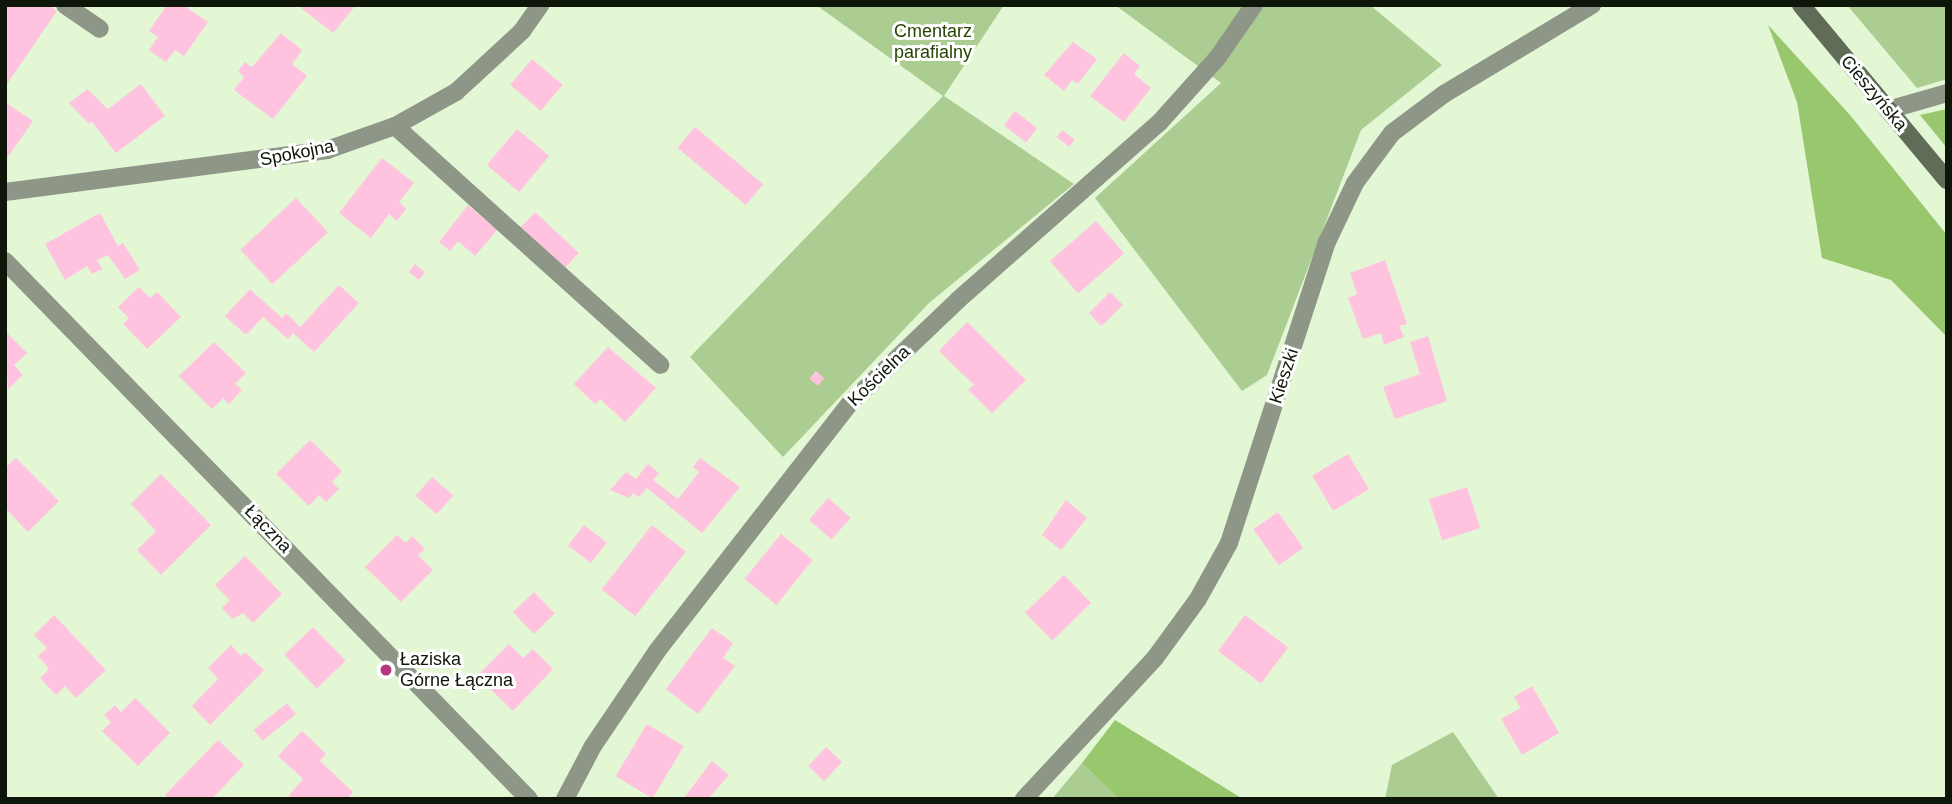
<!DOCTYPE html>
<meta charset="utf-8">
<style>
body{margin:0}
#map{position:relative;width:1952px;height:804px;overflow:hidden;background:#e4f7d5;font-family:Helvetica,sans-serif}
div>[style]{position:absolute}
.green>*{inset:0;background:#accd91}
.forest>*{inset:0;background:#98c76e}
.building>*{inset:0;background:#ffc3df;transform-origin:0 0}
.lane>*{height:18px;margin:-9px;padding:0 9px;transform-origin:9px;border-radius:9px;background:#8e9688}
.street>*{height:18px;margin:-9px;padding:0 9px;transform-origin:9px;border-radius:9px;background:#8e9688}
.secondary>*{height:18px;margin:-9px;padding:0 9px;transform-origin:9px;border-radius:9px;background:#606c58}
.dots>*{width:19px;height:19px;translate:-50% -50%;box-sizing:border-box;border:4px solid #fff;border-radius:50%}
span{translate:-50% -50%;white-space:nowrap;text-align:center;line-height:1.15;-webkit-text-stroke:6px #fff;paint-order:stroke}
.park-label{font-size:18px;color:#274402}
.street-label{font-size:18px;color:#0e1509}
.poi-label{font-size:18px;color:#0e1509}
.left{translate:0 -50%;text-align:left}
.frame{position:absolute;inset:0;border:7px solid #0e1509;pointer-events:none}
</style>
<div id="map">
<div class="green">
<div style="clip-path:polygon(816px 5px,1004px 5px,944px 96px,1074px 184px,929px 303px,783px 457px,690px 357px,943px 96px)"></div>
<div style="clip-path:polygon(1115px 5px,1370px 5px,1442px 65px,1361px 130px,1267px 375px,1242px 391px,1095px 198px,1221px 83px)"></div>
<div style="clip-path:polygon(1847px 5px,1947px 5px,1947px 79px,1917px 88px)"></div>
<div style="clip-path:polygon(1453px 732px,1499px 799px,1385px 799px,1392px 765px)"></div>
<div style="clip-path:polygon(1082px 763px,1119px 799px,1052px 799px)"></div>
</div>
<div class="forest">
<div style="clip-path:polygon(1768px 25px,1850px 115px,1947px 235px,1947px 337px,1891px 280px,1822px 258px,1797px 102px)"></div>
<div style="clip-path:polygon(1947px 109px,1947px 148px,1920px 115px)"></div>
<div style="clip-path:polygon(1115px 720px,1243px 799px,1119px 799px,1082px 763px)"></div>
</div>
<div class="building">
<div style="clip-path:polygon(5px 5px,48px 5px,57px 11px,5px 87px)"></div>
<div style="clip-path:polygon(167px 5px,183px 5px,208px 22px,184px 56px,175px 50px,166px 62px,149px 50px,158px 37px,149px 31px)"></div>
<div style="clip-path:polygon(304px 5px,356px 5px,333px 33px,301px 8px)"></div>
<div style="clip-path:polygon(281px 33px,302px 50px,292px 64px,307px 76px,273px 119px,234px 90px,244px 77px,238px 71px,245px 62px,252px 67px)"></div>
<div style="clip-path:polygon(1073px 42px,1097px 59px,1078px 84px,1072px 80px,1064px 91px,1044px 75px)"></div>
<div style="clip-path:polygon(1124px 53px,1140px 66px,1134px 74px,1151px 88px,1124px 122px,1090px 96px)"></div>
<div style="left:532px;top:59px;width:40px;height:34px;rotate:40deg"></div>
<div style="clip-path:polygon(141px 84px,165px 116px,116px 153px,92px 122px,89px 124px,69px 103px,87px 89px,108px 109px)"></div>
<div style="clip-path:polygon(5px 102px,33px 121px,5px 161px)"></div>
<div style="left:1015px;top:111px;width:28px;height:18px;rotate:38deg"></div>
<div style="left:695px;top:127px;width:89px;height:27px;rotate:40deg"></div>
<div style="left:517px;top:129px;width:42px;height:47px;rotate:40deg"></div>
<div style="left:1062px;top:130px;width:16px;height:9px;rotate:38deg"></div>
<div style="clip-path:polygon(382px 158px,414px 183px,399px 202px,406px 209px,397px 221px,389px 214px,371px 238px,339px 213px)"></div>
<div style="left:296px;top:198px;width:47px;height:76px;rotate:47deg"></div>
<div style="clip-path:polygon(468px 205px,497px 230px,475px 256px,458px 241px,450px 251px,439px 242px)"></div>
<div style="left:535px;top:212px;width:60px;height:23px;rotate:43deg"></div>
<div style="clip-path:polygon(100px 213px,118px 246px,123px 243px,140px 270px,125px 279px,108px 255px,97px 260px,102px 269px,92px 274px,87px 266px,65px 280px,45px 244px)"></div>
<div style="left:1096px;top:221px;width:43px;height:61px;rotate:49deg"></div>
<div style="clip-path:polygon(1385px 260px,1407px 324px,1399px 326px,1404px 337px,1384px 345px,1381px 333px,1363px 339px,1348px 298px,1357px 294px,1350px 273px)"></div>
<div style="left:415px;top:264px;width:13px;height:10px;rotate:39deg"></div>
<div style="clip-path:polygon(339px 285px,359px 303px,314px 352px,293px 333px,288px 339px,263px 317px,246px 335px,225px 316px,250px 289px,282px 318px,286px 313px,300px 327px)"></div>
<div style="clip-path:polygon(139px 287px,150px 298px,157px 292px,181px 317px,147px 349px,123px 324px,129px 318px,118px 307px)"></div>
<div style="left:1110px;top:292px;width:18px;height:30px;rotate:45deg"></div>
<div style="clip-path:polygon(967px 322px,1026px 380px,992px 413px,968px 390px,974px 385px,939px 351px)"></div>
<div style="clip-path:polygon(5px 331px,27px 353px,14px 365px,23px 375px,8px 389px)"></div>
<div style="clip-path:polygon(1428px 336px,1447px 401px,1395px 419px,1383px 387px,1420px 374px,1410px 342px)"></div>
<div style="clip-path:polygon(214px 342px,246px 373px,235px 384px,242px 390px,229px 404px,223px 398px,212px 409px,179px 376px)"></div>
<div style="clip-path:polygon(608px 347px,656px 388px,625px 422px,600px 399px,595px 404px,574px 384px)"></div>
<div style="left:816px;top:371px;width:11px;height:10px;rotate:41deg"></div>
<div style="clip-path:polygon(310px 440px,342px 471px,332px 482px,339px 489px,326px 502px,319px 495px,309px 506px,276px 474px)"></div>
<div style="left:1348px;top:454px;width:41px;height:42px;rotate:59deg"></div>
<div style="clip-path:polygon(16px 458px,59px 501px,28px 532px,5px 508px,5px 468px)"></div>
<div style="clip-path:polygon(700px 458px,740px 487px,702px 533px,647px 488px,639px 497px,633px 493px,629px 498px,610px 490px,626px 472px,636px 479px,648px 464px,659px 473px,653px 480px,678px 499px,699px 472px,693px 467px)"></div>
<div style="clip-path:polygon(161px 474px,211px 525px,161px 575px,137px 550px,156px 531px,131px 504px)"></div>
<div style="left:432px;top:477px;width:28px;height:25px;rotate:41deg"></div>
<div style="left:1467px;top:487px;width:43px;height:40px;rotate:72deg"></div>
<div style="left:828px;top:498px;width:30px;height:29px;rotate:41deg"></div>
<div style="clip-path:polygon(1066px 500px,1087px 518px,1061px 550px,1042px 535px)"></div>
<div style="left:1278px;top:512px;width:44px;height:30px;rotate:55deg"></div>
<div style="left:584px;top:525px;width:29px;height:26px;rotate:38deg"></div>
<div style="left:652px;top:525px;width:43px;height:82px;rotate:38deg"></div>
<div style="left:781px;top:534px;width:41px;height:58px;rotate:39deg"></div>
<div style="clip-path:polygon(397px 535px,406px 543px,412px 536px,425px 549px,418px 555px,433px 570px,401px 602px,365px 567px)"></div>
<div style="clip-path:polygon(245px 556px,282px 594px,253px 623px,243px 613px,233px 619px,222px 608px,230px 600px,215px 585px)"></div>
<div style="left:1064px;top:575px;width:39px;height:54px;rotate:46deg"></div>
<div style="left:534px;top:592px;width:30px;height:29px;rotate:46deg"></div>
<div style="clip-path:polygon(54px 615px,106px 670px,76px 698px,65px 686px,56px 695px,40px 678px,49px 669px,38px 656px,47px 648px,34px 635px)"></div>
<div style="left:1245px;top:615px;width:54px;height:45px;rotate:37deg"></div>
<div style="left:313px;top:627px;width:47px;height:40px;rotate:46deg"></div>
<div style="clip-path:polygon(712px 628px,733px 643px,723px 658px,735px 666px,698px 714px,666px 689px)"></div>
<div style="clip-path:polygon(509px 644px,523px 658px,533px 649px,553px 669px,513px 711px,477px 676px)"></div>
<div style="clip-path:polygon(231px 645px,241px 656px,245px 652px,264px 670px,210px 725px,192px 706px,218px 679px,208px 668px)"></div>
<div style="clip-path:polygon(1532px 686px,1559px 733px,1522px 755px,1501px 719px,1521px 708px,1514px 697px)"></div>
<div style="clip-path:polygon(135px 698px,170px 733px,138px 766px,102px 731px,111px 722px,104px 715px,115px 705px,121px 712px)"></div>
<div style="left:287px;top:703px;width:14px;height:43px;rotate:51deg"></div>
<div style="left:647px;top:724px;width:43px;height:61px;rotate:31deg"></div>
<div style="clip-path:polygon(302px 731px,326px 754px,320px 761px,353px 792px,347px 799px,293px 799px,289px 795px,303px 779px,278px 756px)"></div>
<div style="clip-path:polygon(218px 740px,244px 765px,212px 799px,168px 799px,165px 795px)"></div>
<div style="left:826px;top:747px;width:22px;height:26px;rotate:43deg"></div>
<div style="clip-path:polygon(712px 761px,729px 775px,708px 799px,683px 799px)"></div>
</div>
<div class="lane">
<div style="left:65px;top:5px;width:42px;rotate:34.4deg"></div>
<div style="left:395px;top:126px;width:357px;rotate:42deg"></div>
</div>
<div class="street">
<div style="left:1888px;top:110px;width:61px;rotate:-16.1deg"></div>
<div style="left:5px;top:192px;width:325px;rotate:-7.4deg"></div>
<div style="left:327px;top:150px;width:72px;rotate:-19.4deg"></div>
<div style="left:395px;top:126px;width:70px;rotate:-29.1deg"></div>
<div style="left:456px;top:92px;width:90px;rotate:-42.7deg"></div>
<div style="left:522px;top:31px;width:32px;rotate:-55deg"></div>
<div style="left:5px;top:261px;width:751px;rotate:45.76deg"></div>
<div style="left:565px;top:799px;width:60px;rotate:-62.2deg"></div>
<div style="left:593px;top:746px;width:115px;rotate:-56deg"></div>
<div style="left:657px;top:651px;width:314px;rotate:-52.1deg"></div>
<div style="left:850px;top:403px;width:149px;rotate:-43.6deg"></div>
<div style="left:958px;top:300px;width:268px;rotate:-41.4deg"></div>
<div style="left:1159px;top:123px;width:89px;rotate:-48.2deg"></div>
<div style="left:1218px;top:57px;width:63px;rotate:-55.3deg"></div>
<div style="left:1024px;top:799px;width:192px;rotate:-47.1deg"></div>
<div style="left:1155px;top:658px;width:73px;rotate:-53.9deg"></div>
<div style="left:1198px;top:599px;width:64px;rotate:-61deg"></div>
<div style="left:1229px;top:543px;width:317px;rotate:-72deg"></div>
<div style="left:1327px;top:242px;width:65px;rotate:-64.6deg"></div>
<div style="left:1355px;top:183px;width:62px;rotate:-53.5deg"></div>
<div style="left:1392px;top:133px;width:65px;rotate:-36.9deg"></div>
<div style="left:1444px;top:94px;width:173px;rotate:-31deg"></div>
</div>
<div class="secondary">
<div style="left:1801px;top:5px;width:228px;rotate:50.2deg"></div>
</div>
<div class="dots">
<div style="left:386px;top:670px;background:#b73681"></div>
</div>
<div class="park-label">
<span style="left:933px;top:42px">Cmentarz<br>parafialny</span>
</div>
<div class="street-label">
<span style="left:1874px;top:93px;rotate:50deg">Cieszyńska</span>
<span style="left:297px;top:153px;rotate:-11deg">Spokojna</span>
<span style="left:879px;top:376px;rotate:-44deg">Kościelna</span>
<span style="left:1284px;top:376px;rotate:-72deg">Kieszki</span>
<span style="left:268px;top:529px;rotate:46deg">Łączna</span>
</div>
<div class="poi-label">
<span class="left" style="left:400px;top:670px">Łaziska<br>Górne Łączna</span>
</div>
<div class="frame"></div>
</div>
